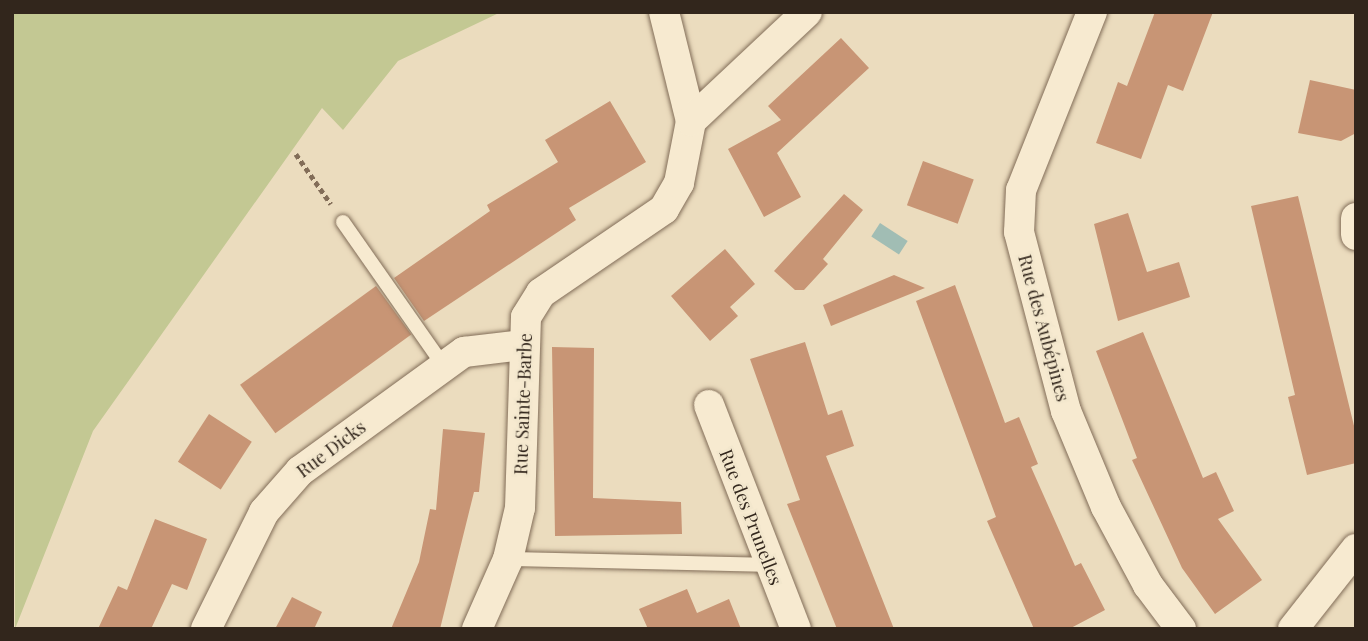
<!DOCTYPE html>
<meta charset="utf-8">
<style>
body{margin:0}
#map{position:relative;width:1368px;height:641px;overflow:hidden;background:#ebdcbe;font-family:"Playfair Display",serif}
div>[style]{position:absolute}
.green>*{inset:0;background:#c3c893}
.water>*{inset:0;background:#a1bdb4;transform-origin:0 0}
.building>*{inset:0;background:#c89575;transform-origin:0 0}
.path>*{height:4.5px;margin-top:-2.25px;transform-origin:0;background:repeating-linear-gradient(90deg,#826d58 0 5px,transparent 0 8.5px)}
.roads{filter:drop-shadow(0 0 2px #826d58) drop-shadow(0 0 2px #826d58)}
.service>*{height:14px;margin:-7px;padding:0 7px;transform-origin:7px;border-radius:7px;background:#f7ead0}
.minor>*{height:30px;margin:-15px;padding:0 15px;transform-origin:15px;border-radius:15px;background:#f7ead0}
span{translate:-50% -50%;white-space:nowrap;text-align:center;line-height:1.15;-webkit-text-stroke:5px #f3e7cd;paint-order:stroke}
.street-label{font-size:18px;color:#32261c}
.frame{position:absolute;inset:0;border:14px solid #32261c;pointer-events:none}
</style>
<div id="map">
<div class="green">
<div style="clip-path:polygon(12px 12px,501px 12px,398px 61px,343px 130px,322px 108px,93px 431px,15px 629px)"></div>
</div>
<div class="water">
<div style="left:880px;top:223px;width:33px;height:16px;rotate:33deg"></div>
</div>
<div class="building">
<div style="clip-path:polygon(1155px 12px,1213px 12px,1183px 91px,1168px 85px,1141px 159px,1096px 143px,1118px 82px,1127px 86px)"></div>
<div style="clip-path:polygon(841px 38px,869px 68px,777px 153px,801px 197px,764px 217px,728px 149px,781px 120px,768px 106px)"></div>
<div style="clip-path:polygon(1310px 80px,1356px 90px,1356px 133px,1341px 141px,1298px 133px)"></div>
<div style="clip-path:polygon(610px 101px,646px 162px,569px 208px,576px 220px,424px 321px,394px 278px,490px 211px,487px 205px,558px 162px,545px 140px)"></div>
<div style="left:923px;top:161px;width:54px;height:47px;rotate:20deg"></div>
<div style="clip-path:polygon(844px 194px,863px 210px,823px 259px,828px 264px,804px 290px,795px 290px,774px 271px)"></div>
<div style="clip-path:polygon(1298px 196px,1356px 434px,1356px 463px,1307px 475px,1288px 397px,1295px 395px,1251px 206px)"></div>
<div style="clip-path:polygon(1128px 213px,1147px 272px,1179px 262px,1190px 297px,1118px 321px,1094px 224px)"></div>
<div style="clip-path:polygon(725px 249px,755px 284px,730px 307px,738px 316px,710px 341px,671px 296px)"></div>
<div style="clip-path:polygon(894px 275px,925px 288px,831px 326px,823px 305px)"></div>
<div style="clip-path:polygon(955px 285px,1005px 423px,1019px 417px,1038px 464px,1031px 467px,1075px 566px,1081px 563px,1105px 610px,1069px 629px,1034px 629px,987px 521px,996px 517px,916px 301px)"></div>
<div style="left:376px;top:286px;width:60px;height:168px;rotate:54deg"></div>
<div style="clip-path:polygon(1143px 332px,1203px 478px,1216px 472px,1234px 511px,1218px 519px,1262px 580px,1215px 614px,1182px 568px,1132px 460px,1137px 458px,1096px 351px)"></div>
<div style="clip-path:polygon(805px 342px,828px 415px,842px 410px,854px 446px,826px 456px,894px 629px,837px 629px,787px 504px,800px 500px,750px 359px)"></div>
<div style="clip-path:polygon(552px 347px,594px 348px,593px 498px,681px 502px,682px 534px,555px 536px)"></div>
<div style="left:209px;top:414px;width:51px;height:57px;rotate:33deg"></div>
<div style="clip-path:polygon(443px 429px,485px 433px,479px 492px,474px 492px,440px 629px,391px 629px,419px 562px,430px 509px,436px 510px)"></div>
<div style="clip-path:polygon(155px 519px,207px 539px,187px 590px,172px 584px,151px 629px,98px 629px,118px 586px,127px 590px)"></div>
<div style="clip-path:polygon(687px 589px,697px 613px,729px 599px,741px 629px,648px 629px,639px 609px)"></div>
<div style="clip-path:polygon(292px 597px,322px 612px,314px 629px,275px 629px)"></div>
</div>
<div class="path">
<div style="left:296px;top:154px;width:61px;rotate:55deg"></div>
</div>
<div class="roads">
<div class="service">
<div style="left:343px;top:222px;width:176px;rotate:55deg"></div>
<div style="left:508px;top:559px;width:259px;rotate:1.3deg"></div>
</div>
<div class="minor">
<div style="left:664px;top:12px;width:112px;rotate:76.1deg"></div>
<div style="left:1092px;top:12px;width:192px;rotate:111.7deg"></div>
<div style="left:1021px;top:190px;width:42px;rotate:92.7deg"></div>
<div style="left:1019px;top:232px;width:185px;rotate:75.3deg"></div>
<div style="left:1066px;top:411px;width:104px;rotate:67.4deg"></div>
<div style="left:1106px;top:507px;width:89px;rotate:61.7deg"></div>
<div style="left:1148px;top:585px;width:55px;rotate:53.1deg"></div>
<div style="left:1356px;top:218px;width:17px;rotate:90deg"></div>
<div style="left:709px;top:405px;width:240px;rotate:68.8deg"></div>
<div style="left:206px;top:629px;width:131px;rotate:-63.6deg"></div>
<div style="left:264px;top:512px;width:55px;rotate:-48.7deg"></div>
<div style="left:300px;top:471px;width:203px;rotate:-36deg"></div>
<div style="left:464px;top:352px;width:58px;rotate:-6.9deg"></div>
<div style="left:477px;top:629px;width:77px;rotate:-66.1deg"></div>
<div style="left:508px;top:559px;width:52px;rotate:-76.8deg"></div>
<div style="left:520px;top:508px;width:191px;rotate:-88.2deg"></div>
<div style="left:526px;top:317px;width:28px;rotate:-58deg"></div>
<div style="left:541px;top:293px;width:149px;rotate:-34.3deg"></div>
<div style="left:664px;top:209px;width:30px;rotate:-60deg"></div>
<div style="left:679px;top:183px;width:63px;rotate:-79deg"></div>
<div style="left:691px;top:121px;width:159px;rotate:-43.2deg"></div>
<div style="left:1293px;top:629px;width:102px;rotate:-51.8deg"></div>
</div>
</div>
<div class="street-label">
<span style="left:1044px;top:328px;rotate:75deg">Rue des Aubépines</span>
<span style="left:523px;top:404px;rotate:-88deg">Rue Sainte-Barbe</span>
<span style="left:331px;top:449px;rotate:-37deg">Rue Dicks</span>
<span style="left:751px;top:517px;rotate:69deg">Rue des Prunelles</span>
</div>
<div class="frame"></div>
</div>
